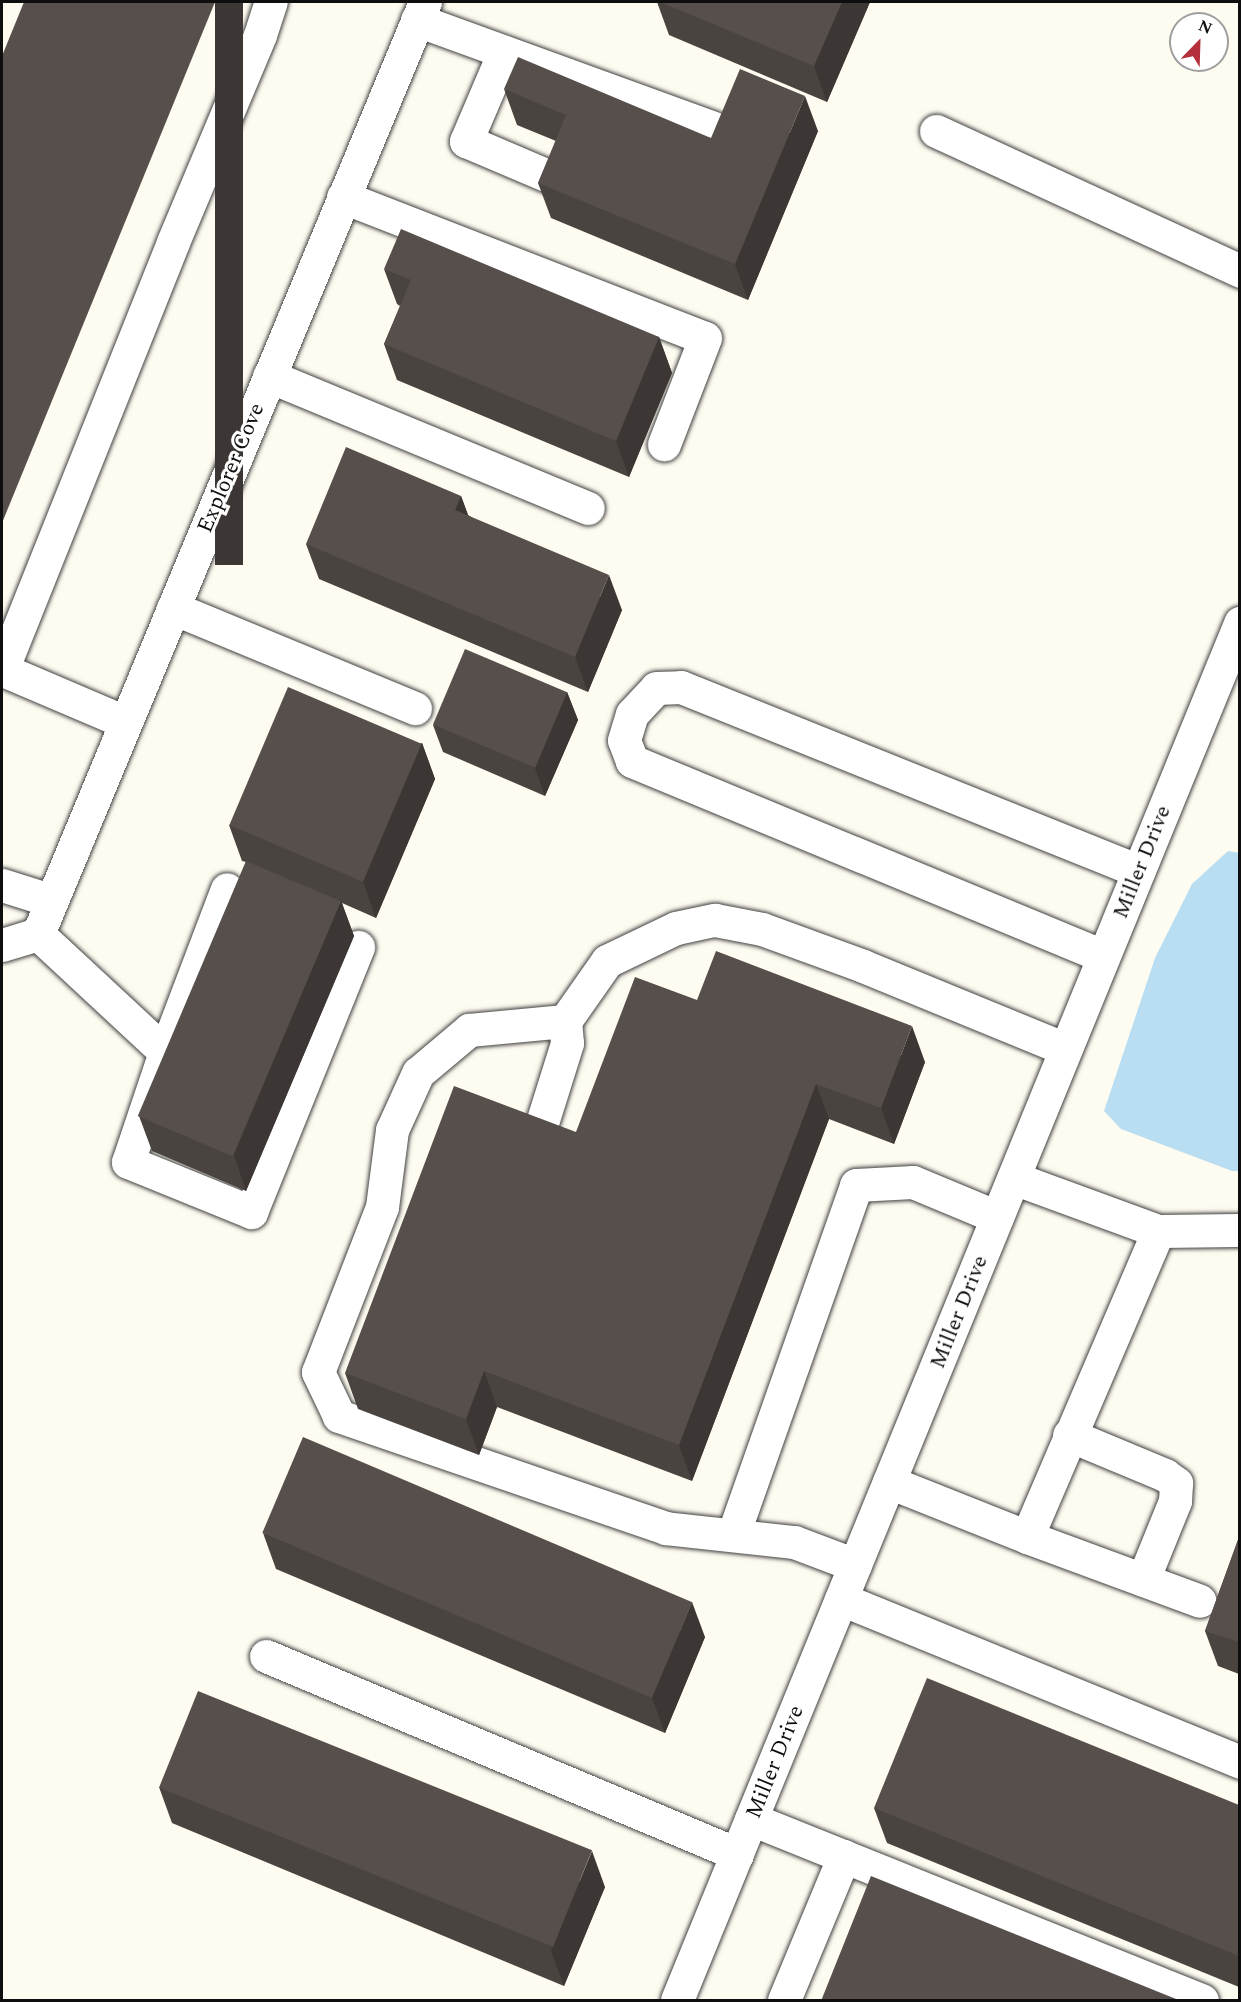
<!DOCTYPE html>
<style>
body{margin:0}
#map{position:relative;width:1241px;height:2002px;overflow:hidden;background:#fefbf0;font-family:Spectral,serif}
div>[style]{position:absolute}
.water>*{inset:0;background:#b9def2}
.roads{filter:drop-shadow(0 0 2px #414141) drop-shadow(0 0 2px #414141)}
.minor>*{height:33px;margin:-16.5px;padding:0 16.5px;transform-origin:16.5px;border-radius:16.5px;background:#fff}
.wall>*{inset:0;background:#4a4440}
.shaded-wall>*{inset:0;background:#3c3734;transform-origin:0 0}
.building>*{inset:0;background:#564f4b;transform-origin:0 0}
span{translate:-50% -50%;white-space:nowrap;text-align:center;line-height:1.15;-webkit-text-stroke:6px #fff;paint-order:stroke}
.street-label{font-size:22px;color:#0e0e0e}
.frame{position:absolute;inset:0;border:3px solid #0e0e0e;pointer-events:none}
.north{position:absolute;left:1169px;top:12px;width:60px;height:60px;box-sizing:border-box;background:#fff;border:2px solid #9f9f9f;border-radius:50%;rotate:23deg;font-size:16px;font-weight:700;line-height:24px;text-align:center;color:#0e0e0e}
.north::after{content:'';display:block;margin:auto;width:21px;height:27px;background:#b4303b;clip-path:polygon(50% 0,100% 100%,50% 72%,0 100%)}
</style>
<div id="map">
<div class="water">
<div style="clip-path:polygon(1228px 851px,1240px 853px,1239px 1171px,1232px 1171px,1121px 1129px,1104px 1111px,1155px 958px,1192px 884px)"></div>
</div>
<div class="roads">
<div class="minor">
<div style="left:417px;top:20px;width:316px;rotate:20deg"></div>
<div style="left:504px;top:52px;width:97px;rotate:113.1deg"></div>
<div style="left:466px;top:141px;width:89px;rotate:23.1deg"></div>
<div style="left:936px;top:131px;width:335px;rotate:24.7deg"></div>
<div style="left:343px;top:197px;width:388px;rotate:21.3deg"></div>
<div style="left:705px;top:338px;width:114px;rotate:111.1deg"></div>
<div style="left:269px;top:376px;width:345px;rotate:22.5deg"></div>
<div style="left:173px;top:608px;width:262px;rotate:22.5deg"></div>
<div style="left:2px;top:670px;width:461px;rotate:-68.2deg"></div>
<div style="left:173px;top:242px;width:225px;rotate:-67.2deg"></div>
<div style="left:260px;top:35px;width:35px;rotate:-72deg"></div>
<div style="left:3px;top:670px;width:133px;rotate:23.1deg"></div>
<div style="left:2px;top:885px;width:50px;rotate:17.4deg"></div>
<div style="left:38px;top:934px;width:1009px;rotate:-67.45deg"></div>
<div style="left:38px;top:934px;width:173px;rotate:42.9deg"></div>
<div style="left:165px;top:1052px;width:116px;rotate:108.6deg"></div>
<div style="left:128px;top:1162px;width:133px;rotate:22.1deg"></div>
<div style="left:251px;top:1212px;width:286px;rotate:-68deg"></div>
<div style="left:2px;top:945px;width:38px;rotate:-17deg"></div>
<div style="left:1103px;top:956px;width:510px;rotate:-157.51deg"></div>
<div style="left:632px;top:761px;width:22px;rotate:-111deg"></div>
<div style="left:624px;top:740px;width:27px;rotate:-73deg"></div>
<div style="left:632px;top:714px;width:35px;rotate:-47deg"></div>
<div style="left:656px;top:688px;width:25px;rotate:-2deg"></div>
<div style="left:681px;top:687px;width:493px;rotate:21.9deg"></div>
<div style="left:165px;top:1052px;width:174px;rotate:-69.2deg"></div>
<div style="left:542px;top:1123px;width:84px;rotate:-72.6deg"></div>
<div style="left:567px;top:1043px;width:22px;rotate:-95deg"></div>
<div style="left:1158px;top:1231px;width:82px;rotate:-0.7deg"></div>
<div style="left:1069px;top:1435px;width:104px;rotate:22.6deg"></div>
<div style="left:1165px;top:1475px;width:14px;rotate:36deg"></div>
<div style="left:1176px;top:1483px;width:18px;rotate:93deg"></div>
<div style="left:1175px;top:1501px;width:85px;rotate:112.1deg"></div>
<div style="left:889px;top:1482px;width:149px;rotate:21.7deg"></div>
<div style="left:1027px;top:1537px;width:333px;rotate:-66.8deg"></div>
<div style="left:1158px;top:1231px;width:154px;rotate:-159.9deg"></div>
<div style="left:733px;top:1535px;width:371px;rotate:-70.6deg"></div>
<div style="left:856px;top:1185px;width:57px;rotate:-3deg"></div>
<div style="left:913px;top:1182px;width:91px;rotate:22.6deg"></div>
<div style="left:1027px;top:1537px;width:184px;rotate:20.3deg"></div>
<div style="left:855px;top:1565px;width:65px;rotate:-159.3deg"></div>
<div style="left:794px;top:1542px;width:129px;rotate:-173.8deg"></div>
<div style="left:666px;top:1528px;width:346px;rotate:-161.1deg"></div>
<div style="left:339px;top:1416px;width:49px;rotate:-115.5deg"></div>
<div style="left:318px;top:1372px;width:177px;rotate:-68.8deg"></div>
<div style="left:382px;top:1207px;width:78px;rotate:-82.6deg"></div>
<div style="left:392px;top:1130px;width:63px;rotate:-65.5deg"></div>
<div style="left:418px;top:1073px;width:67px;rotate:-40.1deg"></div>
<div style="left:469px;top:1030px;width:96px;rotate:-5.4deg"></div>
<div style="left:565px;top:1021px;width:73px;rotate:-55deg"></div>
<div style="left:607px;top:961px;width:76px;rotate:-25.6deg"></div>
<div style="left:676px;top:928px;width:40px;rotate:-12deg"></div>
<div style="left:715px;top:920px;width:48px;rotate:10.8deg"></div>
<div style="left:762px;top:929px;width:108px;rotate:20.1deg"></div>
<div style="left:863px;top:966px;width:218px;rotate:22.3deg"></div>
<div style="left:841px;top:1599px;width:431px;rotate:22.2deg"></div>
<div style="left:266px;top:1656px;width:511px;rotate:22.8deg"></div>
<div style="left:751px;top:1819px;width:486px;rotate:21.9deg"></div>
<div style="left:677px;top:2000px;width:1488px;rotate:-67.76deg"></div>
<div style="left:784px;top:2000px;width:156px;rotate:-67.4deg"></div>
</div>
</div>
<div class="wall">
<div style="clip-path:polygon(657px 2px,870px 2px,827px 102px,669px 35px)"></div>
<div style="clip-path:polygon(504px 89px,711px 138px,818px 131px,748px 300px,551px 218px,538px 183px,556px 141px,517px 125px)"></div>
<div style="clip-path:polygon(384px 269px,659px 337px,672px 373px,629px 477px,397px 380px,384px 344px,400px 306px,397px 304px)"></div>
<div style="clip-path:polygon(461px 496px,468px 515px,622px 610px,588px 692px,319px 579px,306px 544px)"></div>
<div style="clip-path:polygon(567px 692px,578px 720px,545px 796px,443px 752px,433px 725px)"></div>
<div style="clip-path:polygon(422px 743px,435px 779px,376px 918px,342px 903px,354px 936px,246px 1191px,152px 1151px,139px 1116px,246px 862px,242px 861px,229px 825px)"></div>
<div style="clip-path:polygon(697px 1000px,925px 1062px,894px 1144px,829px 1119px,692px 1481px,497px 1407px,479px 1455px,358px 1409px,345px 1373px,576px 1132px)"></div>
<div style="clip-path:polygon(263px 1533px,705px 1637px,665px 1733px,276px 1569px)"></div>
<div style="clip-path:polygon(1239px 1537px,1239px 1674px,1218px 1666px,1205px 1631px)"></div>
<div style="clip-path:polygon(159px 1787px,605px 1887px,564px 1986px,172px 1823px)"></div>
<div style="clip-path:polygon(1239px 1805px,1239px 1987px,887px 1843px,874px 1808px)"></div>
</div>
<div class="shaded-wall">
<div style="left:215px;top:2px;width:28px;height:563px"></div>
<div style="clip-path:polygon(842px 2px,870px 2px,827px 102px,814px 66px)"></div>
<div style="clip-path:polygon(805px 96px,818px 131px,748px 300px,735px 264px)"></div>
<div style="clip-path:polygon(659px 337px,672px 373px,629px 477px,616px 441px)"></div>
<div style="clip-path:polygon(461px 496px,474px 531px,455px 510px)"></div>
<div style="clip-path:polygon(609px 575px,622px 610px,588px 692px,575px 657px)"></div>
<div style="clip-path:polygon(567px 692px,578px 720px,545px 796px,535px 768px)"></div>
<div style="clip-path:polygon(422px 743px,435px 779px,376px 918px,363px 882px)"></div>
<div style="clip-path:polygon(341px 901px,354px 936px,246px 1191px,234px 1155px)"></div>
<div style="clip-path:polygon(912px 1026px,925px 1062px,894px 1144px,881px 1108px)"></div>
<div style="clip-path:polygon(816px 1084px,829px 1119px,692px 1481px,679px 1445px)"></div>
<div style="clip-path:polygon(484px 1371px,497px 1407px,479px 1455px,466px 1419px)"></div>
<div style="clip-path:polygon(692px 1602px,705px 1637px,665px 1733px,652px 1698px)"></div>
<div style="clip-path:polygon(592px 1851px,605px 1887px,564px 1986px,551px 1951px)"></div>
</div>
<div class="building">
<div style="clip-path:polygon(24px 2px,215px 2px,2px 523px,2px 56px)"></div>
<div style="clip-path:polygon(660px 2px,842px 2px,814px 66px)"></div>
<div style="clip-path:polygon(518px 57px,711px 138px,740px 69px,805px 96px,735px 264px,538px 183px,566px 115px,504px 89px)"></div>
<div style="clip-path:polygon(401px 229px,659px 337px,616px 441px,384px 344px,411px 280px,384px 269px)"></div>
<div style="clip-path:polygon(346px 447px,461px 496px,455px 510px,609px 575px,575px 657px,306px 544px)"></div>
<div style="left:465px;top:649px;width:111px;height:82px;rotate:23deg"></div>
<div style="left:288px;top:687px;width:145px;height:150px;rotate:23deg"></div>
<div style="left:246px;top:861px;width:103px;height:277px;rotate:23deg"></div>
<div style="clip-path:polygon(716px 951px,912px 1026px,881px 1108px,816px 1084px,679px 1445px,484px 1371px,466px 1419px,345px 1373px,454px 1086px,576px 1132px,635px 977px,697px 1000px)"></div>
<div style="left:303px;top:1437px;width:423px;height:104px;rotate:23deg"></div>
<div style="clip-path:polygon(1239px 1537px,1239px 1642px,1205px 1631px)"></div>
<div style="clip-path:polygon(927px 1678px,1239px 1805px,1239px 1956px,874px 1808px)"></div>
<div style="left:198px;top:1691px;width:425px;height:104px;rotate:22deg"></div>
<div style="clip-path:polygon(871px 1876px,1181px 2001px,821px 2001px)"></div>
</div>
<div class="street-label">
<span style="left:231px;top:468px;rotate:-67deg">Explorer Cove</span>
<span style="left:1142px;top:862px;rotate:-68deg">Miller Drive</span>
<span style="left:959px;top:1312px;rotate:-68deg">Miller Drive</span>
<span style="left:775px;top:1762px;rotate:-68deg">Miller Drive</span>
</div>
<div class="frame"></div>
<div class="north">N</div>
</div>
